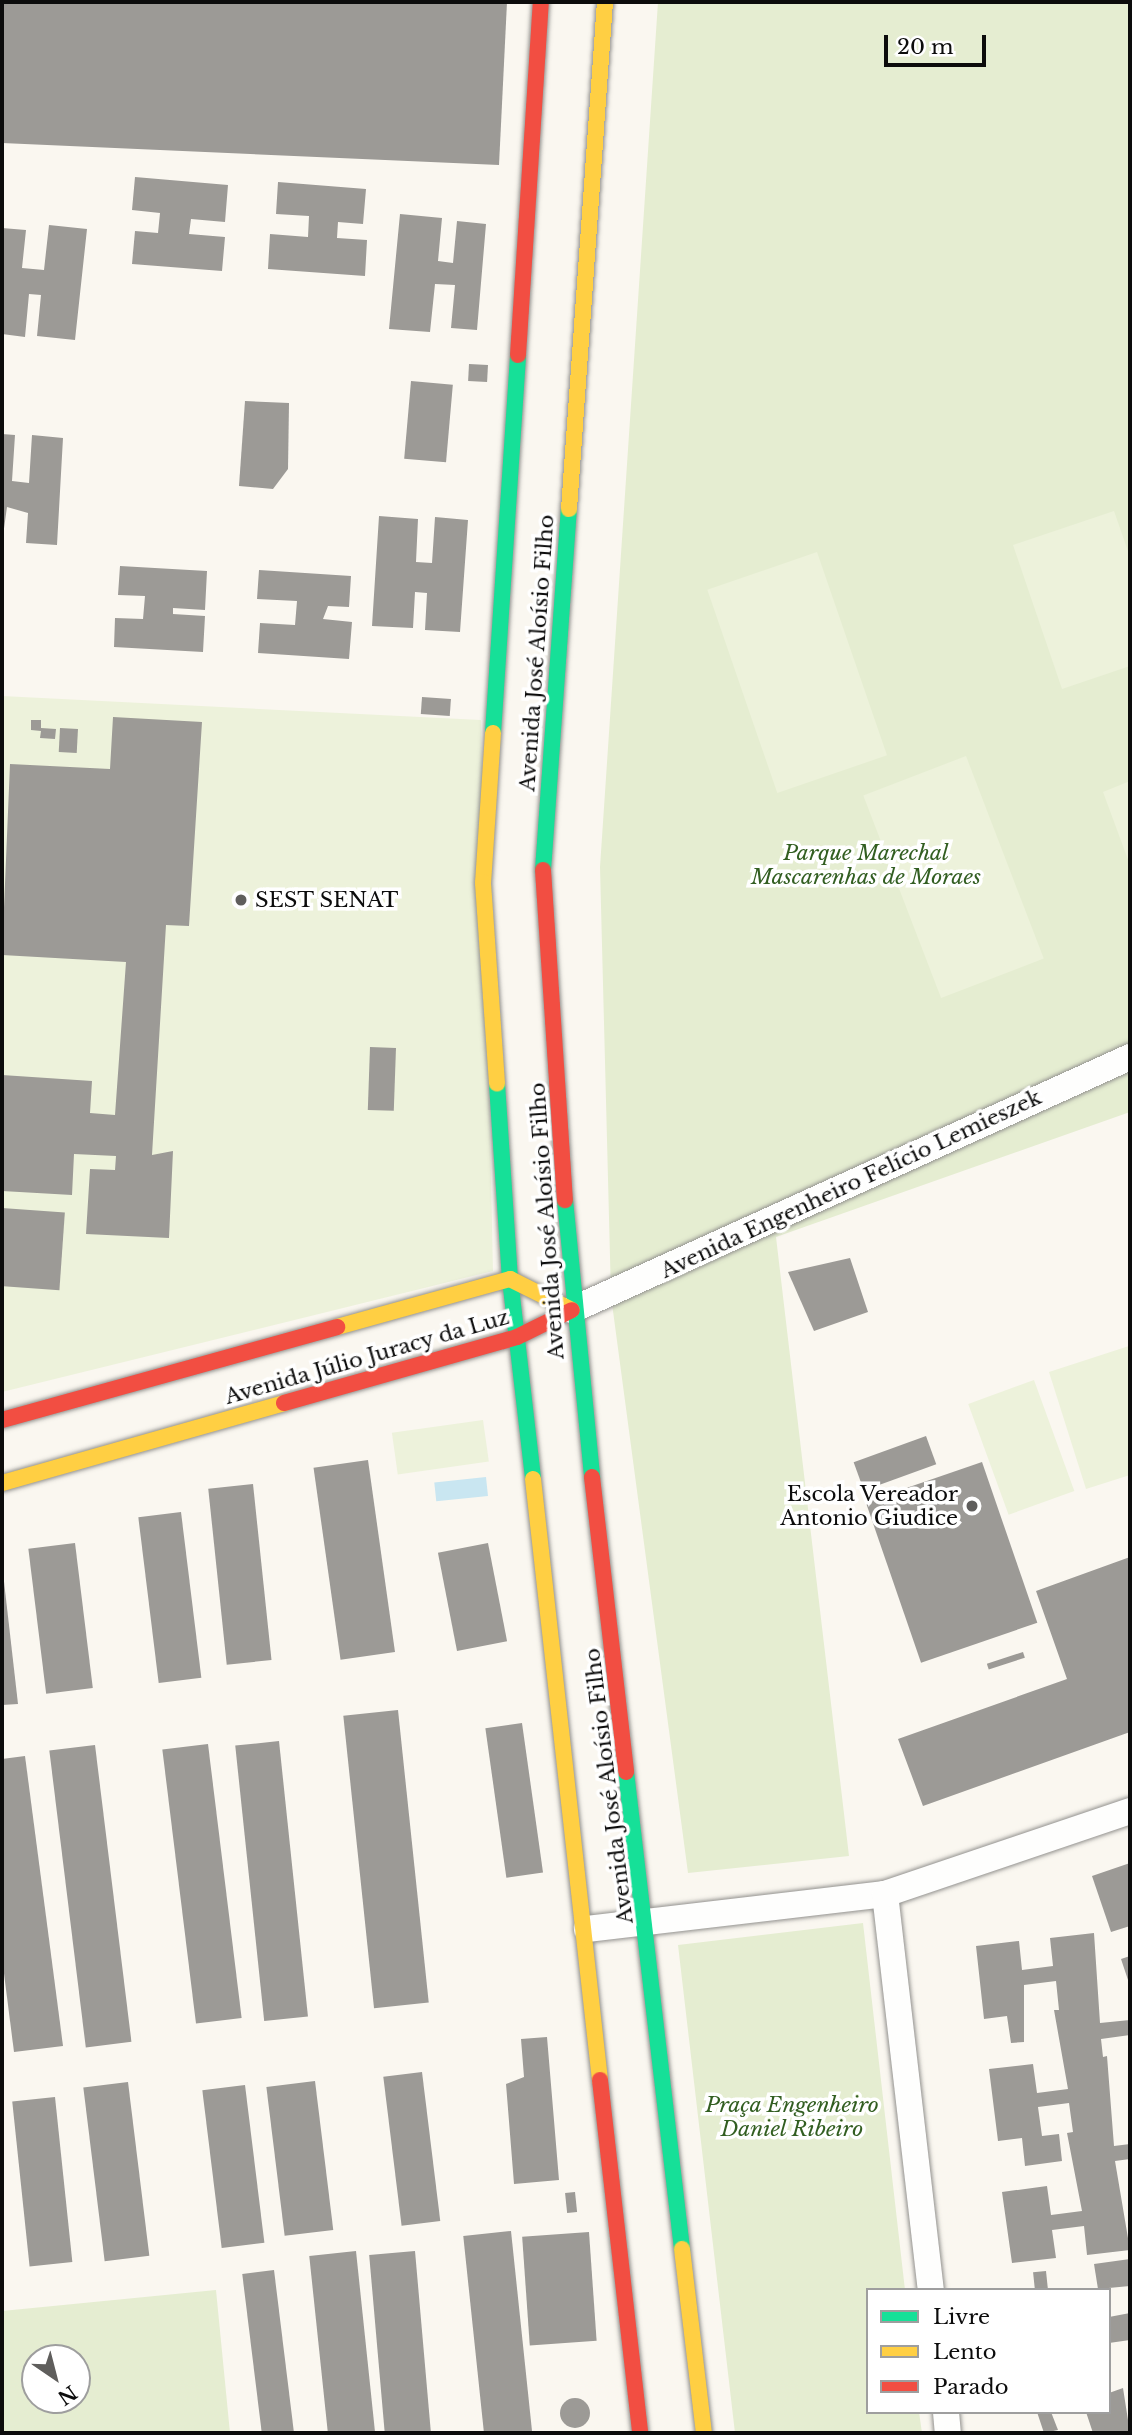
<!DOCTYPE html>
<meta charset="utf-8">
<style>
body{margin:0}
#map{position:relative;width:1132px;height:2435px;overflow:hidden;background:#faf7f0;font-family:"Libre Baskerville",serif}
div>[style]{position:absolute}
.green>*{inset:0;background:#e5edd1}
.pitch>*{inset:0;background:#edf2db;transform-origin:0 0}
.water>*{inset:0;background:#c9e6f1;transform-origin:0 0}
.building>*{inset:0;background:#9c9a96;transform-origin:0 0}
.round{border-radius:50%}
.roads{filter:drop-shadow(0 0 2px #93928f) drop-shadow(0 0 2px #93928f)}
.street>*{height:26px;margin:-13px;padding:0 13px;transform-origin:13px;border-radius:13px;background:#fefefd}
.fast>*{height:16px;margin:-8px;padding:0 8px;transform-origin:8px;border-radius:8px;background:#16e098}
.slow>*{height:16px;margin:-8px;padding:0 8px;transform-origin:8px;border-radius:8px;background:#ffcf43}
.jam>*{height:16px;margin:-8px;padding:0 8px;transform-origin:8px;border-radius:8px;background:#f24e42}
.dots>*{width:19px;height:19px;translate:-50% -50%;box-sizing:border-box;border:4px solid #fff;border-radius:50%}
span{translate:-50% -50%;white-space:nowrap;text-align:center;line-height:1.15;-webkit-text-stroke:7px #fff;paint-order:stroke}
.street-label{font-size:21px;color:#0c0c0c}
.park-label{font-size:21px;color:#325e21;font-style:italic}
.poi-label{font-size:21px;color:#0c0c0c}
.left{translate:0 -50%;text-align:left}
.right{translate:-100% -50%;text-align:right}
.frame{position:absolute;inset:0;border:4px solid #0c0c0c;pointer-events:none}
.legend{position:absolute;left:866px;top:2288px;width:245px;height:126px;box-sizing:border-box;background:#fff;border:2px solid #9e9e9e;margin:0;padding:9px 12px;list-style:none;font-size:21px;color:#0c0c0c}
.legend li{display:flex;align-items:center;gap:14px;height:35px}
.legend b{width:35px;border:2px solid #9e9e9e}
.north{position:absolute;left:21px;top:2344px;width:70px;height:70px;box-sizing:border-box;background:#fff;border:2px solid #9e9e9e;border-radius:50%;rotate:145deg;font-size:19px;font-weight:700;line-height:28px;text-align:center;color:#0c0c0c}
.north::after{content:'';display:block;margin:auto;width:24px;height:32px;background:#5f5e5c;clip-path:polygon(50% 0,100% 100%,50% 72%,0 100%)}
.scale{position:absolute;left:884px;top:35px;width:102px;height:32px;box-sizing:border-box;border:4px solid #0c0c0c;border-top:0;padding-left:9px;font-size:21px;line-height:24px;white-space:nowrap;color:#0c0c0c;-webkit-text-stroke:5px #fff;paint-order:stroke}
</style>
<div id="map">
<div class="green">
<div style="clip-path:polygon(658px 2px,1130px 2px,1130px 1112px,776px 1237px,849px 1856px,688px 1873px,611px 1296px,600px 867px)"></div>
<div style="clip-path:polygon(863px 1923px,905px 2290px,868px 2290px,868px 2412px,919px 2412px,922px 2433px,735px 2433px,678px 1945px)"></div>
<div style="clip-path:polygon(evenodd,216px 2290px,230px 2433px,2px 2433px,2px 2311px,216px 2290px,77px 2358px,77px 2400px,35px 2400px,35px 2358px,77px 2358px)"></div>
</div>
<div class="pitch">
<div style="clip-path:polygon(1114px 511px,1130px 557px,1130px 666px,1062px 689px,1013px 545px)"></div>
<div style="left:817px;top:552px;width:215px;height:116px;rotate:71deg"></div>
<div style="clip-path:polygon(2px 696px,481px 720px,493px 1271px,2px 1392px)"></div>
<div style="left:966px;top:756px;width:217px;height:110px;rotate:69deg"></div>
<div style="clip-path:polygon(1130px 781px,1130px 865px,1103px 792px)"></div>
<div style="clip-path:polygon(1129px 1346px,1130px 1475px,1086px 1489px,1049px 1372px)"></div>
<div style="left:1034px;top:1380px;width:118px;height:70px;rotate:70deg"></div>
<div style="left:483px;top:1420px;width:42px;height:92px;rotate:82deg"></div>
</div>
<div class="water">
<div style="left:486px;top:1477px;width:19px;height:52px;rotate:84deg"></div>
</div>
<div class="building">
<div style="clip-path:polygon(2px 2px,507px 2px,499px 165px,2px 143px)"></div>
<div style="clip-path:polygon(135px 177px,228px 185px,225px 222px,191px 219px,189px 234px,225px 237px,222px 271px,132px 264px,135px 231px,158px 233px,160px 213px,132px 210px)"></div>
<div style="clip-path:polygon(278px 182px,366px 189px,363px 224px,338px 222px,337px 238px,367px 240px,365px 276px,268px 269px,270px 234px,308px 237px,309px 216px,276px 214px)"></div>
<div style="clip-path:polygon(400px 214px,442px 218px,438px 261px,453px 263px,457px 221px,486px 224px,477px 330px,451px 328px,455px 285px,435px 284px,430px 332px,389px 329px)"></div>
<div style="clip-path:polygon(49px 225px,87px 229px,75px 340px,37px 336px,41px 295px,29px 294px,25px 337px,2px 334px,2px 228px,26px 230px,22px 268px,44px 270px)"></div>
<div style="left:469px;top:364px;width:19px;height:17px;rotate:3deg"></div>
<div style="left:411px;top:381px;width:42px;height:78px;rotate:5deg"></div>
<div style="clip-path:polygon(245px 401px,289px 403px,288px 469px,273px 489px,239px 486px)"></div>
<div style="clip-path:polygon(2px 434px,15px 435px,12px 481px,29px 483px,32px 435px,63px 438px,57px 545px,26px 543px,28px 513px,7px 507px,2px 543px)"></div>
<div style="clip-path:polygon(379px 516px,418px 519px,416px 562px,432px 563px,435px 517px,468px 520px,460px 632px,425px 630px,427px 593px,415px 592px,413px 628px,372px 626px)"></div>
<div style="clip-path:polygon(120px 566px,207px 571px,205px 610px,173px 608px,173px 614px,205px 616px,203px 652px,114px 647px,115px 618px,143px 619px,145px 596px,118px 595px)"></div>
<div style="clip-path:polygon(259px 570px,351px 576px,349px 607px,328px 606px,323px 619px,352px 622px,349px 659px,258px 653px,260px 623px,295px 625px,297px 601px,257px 599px)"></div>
<div style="left:422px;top:697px;width:29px;height:17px;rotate:4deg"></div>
<div style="clip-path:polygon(113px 717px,202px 722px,189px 926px,166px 925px,152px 1155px,173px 1151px,169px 1238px,86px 1234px,90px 1169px,115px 1170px,116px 1156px,74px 1154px,72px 1195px,2px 1191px,2px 1075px,92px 1081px,90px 1113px,115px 1115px,126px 962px,2px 955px,10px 764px,110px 769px)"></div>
<div style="clip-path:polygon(31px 720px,41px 720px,41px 728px,56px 729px,55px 739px,40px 738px,41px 731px,31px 730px)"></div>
<div style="left:60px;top:728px;width:18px;height:24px;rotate:3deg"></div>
<div style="left:370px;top:1047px;width:26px;height:63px;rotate:2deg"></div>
<div style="left:2px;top:1208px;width:63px;height:78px;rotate:4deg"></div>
<div style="clip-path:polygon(850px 1258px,868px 1312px,814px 1331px,788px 1272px)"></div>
<div style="left:926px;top:1436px;width:30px;height:77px;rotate:70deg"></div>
<div style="left:368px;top:1460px;width:194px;height:55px;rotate:82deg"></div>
<div style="left:982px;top:1462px;width:170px;height:123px;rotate:71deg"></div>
<div style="left:253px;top:1484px;width:177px;height:45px;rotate:84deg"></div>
<div style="left:181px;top:1512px;width:167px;height:43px;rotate:83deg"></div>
<div style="left:75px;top:1543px;width:146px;height:47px;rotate:83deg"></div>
<div style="left:488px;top:1543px;width:100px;height:51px;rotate:79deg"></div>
<div style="clip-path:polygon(1130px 1557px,1130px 1732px,923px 1806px,898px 1739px,1067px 1679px,1036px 1591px)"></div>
<div style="clip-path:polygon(2px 1564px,18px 1704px,2px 1705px)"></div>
<div style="left:1023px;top:1652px;width:6px;height:38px;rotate:72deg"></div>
<div style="left:398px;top:1710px;width:294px;height:55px;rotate:84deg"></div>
<div style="left:522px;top:1723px;width:151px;height:37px;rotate:82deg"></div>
<div style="left:279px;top:1741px;width:277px;height:44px;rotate:84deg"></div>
<div style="left:208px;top:1744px;width:276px;height:46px;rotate:83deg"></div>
<div style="left:95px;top:1745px;width:299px;height:46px;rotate:83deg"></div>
<div style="clip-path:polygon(25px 1756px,63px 2046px,14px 2052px,2px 1958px,2px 1759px)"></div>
<div style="clip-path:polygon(1130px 1863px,1130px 1926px,1111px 1932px,1092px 1876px)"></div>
<div style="clip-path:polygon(1094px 1933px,1100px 2023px,1130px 2020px,1130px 2035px,1101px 2039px,1103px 2057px,1107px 2056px,1114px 2146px,1130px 2144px,1130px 2159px,1115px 2161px,1130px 2250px,1087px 2255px,1084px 2226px,1052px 2230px,1056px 2258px,1012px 2263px,1002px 2192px,1047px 2186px,1051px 2215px,1082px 2211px,1067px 2133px,1073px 2132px,1069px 2103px,1038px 2107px,1042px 2136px,1059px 2134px,1062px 2161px,1025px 2166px,1022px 2138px,998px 2141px,989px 2069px,1033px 2064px,1037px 2093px,1068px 2089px,1054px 2010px,1059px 2010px,1056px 1981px,1024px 1985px,1024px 2042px,1011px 2043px,1007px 2016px,984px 2019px,976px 1946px,1019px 1941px,1022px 1970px,1053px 1966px,1050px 1938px)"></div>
<div style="clip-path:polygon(1130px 1956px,1130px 1986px,1121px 1959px)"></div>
<div style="clip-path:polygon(547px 2037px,559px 2180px,514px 2184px,506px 2084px,524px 2077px,521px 2039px)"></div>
<div style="left:422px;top:2072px;width:150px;height:39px;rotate:83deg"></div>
<div style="left:315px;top:2081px;width:150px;height:49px;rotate:83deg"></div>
<div style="left:128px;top:2082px;width:175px;height:45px;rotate:83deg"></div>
<div style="left:245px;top:2085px;width:159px;height:43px;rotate:83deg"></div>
<div style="left:55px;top:2097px;width:166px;height:43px;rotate:84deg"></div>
<div style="left:575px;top:2192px;width:20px;height:10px;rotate:84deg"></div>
<div style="left:511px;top:2231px;width:203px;height:48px;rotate:84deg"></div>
<div style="left:589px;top:2232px;width:109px;height:67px;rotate:86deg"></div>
<div style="left:356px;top:2251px;width:183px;height:47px;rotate:84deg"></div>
<div style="left:415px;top:2251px;width:183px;height:46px;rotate:85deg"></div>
<div style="clip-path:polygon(1130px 2259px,1130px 2286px,1098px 2289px,1094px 2264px)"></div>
<div style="left:274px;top:2270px;width:164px;height:32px;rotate:83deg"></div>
<div style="left:1046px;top:2271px;width:19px;height:13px;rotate:84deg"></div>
<div style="clip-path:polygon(1130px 2313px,1130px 2340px,1109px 2343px,1109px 2317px)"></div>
<div style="clip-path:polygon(1123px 2388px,1130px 2433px,1093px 2433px,1086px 2412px,1109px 2412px,1109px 2393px)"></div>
<div class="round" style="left:560px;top:2398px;width:30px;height:30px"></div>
<div style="clip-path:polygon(1037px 2412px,1051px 2412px,1058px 2430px,1044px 2433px)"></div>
</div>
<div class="roads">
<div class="street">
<div style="left:572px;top:1310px;width:613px;rotate:-24.39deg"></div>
<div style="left:885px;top:1894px;width:399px;rotate:83.4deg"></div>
<div style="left:587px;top:1929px;width:300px;rotate:-6.7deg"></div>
<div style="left:885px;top:1894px;width:259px;rotate:-18.7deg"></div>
<div style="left:946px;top:2412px;width:21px;rotate:85deg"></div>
</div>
<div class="fast">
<div style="left:493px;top:733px;width:379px;rotate:-86.2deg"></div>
<div style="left:543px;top:870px;width:362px;rotate:-85.9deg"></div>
<div style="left:497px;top:1084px;width:195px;rotate:86.2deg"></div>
<div style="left:510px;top:1279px;width:201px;rotate:83.4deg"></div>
<div style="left:565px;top:1200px;width:278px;rotate:84.4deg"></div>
<div style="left:626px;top:1772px;width:480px;rotate:83.3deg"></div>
</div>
<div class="slow">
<div style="left:569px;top:509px;width:508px;rotate:-85.94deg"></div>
<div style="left:493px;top:733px;width:150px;rotate:93.8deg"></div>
<div style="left:483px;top:883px;width:201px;rotate:86deg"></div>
<div style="left:337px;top:1327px;width:180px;rotate:-15.5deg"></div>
<div style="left:510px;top:1279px;width:69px;rotate:26.6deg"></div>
<div style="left:533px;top:1479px;width:605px;rotate:83.64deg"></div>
<div style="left:2px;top:1483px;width:293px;rotate:-15.8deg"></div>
<div style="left:682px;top:2249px;width:185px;rotate:83.2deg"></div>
</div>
<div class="jam">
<div style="left:518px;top:355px;width:354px;rotate:-86.3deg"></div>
<div style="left:543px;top:870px;width:331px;rotate:86.2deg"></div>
<div style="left:284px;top:1403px;width:242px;rotate:-15.8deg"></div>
<div style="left:517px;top:1337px;width:61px;rotate:-26.1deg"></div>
<div style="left:2px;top:1420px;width:348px;rotate:-15.5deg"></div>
<div style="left:592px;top:1477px;width:297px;rotate:83.4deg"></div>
<div style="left:600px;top:2080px;width:355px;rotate:83.5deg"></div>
</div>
</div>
<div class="dots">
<div style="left:241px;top:900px;background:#5f5e5c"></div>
<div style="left:972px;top:1506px;background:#5f5e5c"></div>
</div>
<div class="street-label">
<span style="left:537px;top:653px;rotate:-86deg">Avenida José Aloísio Filho</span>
<span style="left:851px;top:1184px;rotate:-25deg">Avenida Engenheiro Felício Lemieszek</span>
<span style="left:547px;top:1221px;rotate:-94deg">Avenida José Aloísio Filho</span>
<span style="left:367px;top:1357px;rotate:-16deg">Avenida Júlio Juracy da Luz</span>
<span style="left:609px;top:1786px;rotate:-97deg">Avenida José Aloísio Filho</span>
</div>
<div class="park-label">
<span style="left:866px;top:865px">Parque Marechal<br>Mascarenhas de Moraes</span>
<span style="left:792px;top:2117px">Praça Engenheiro<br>Daniel Ribeiro</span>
</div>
<div class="poi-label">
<span class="left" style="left:255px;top:900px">SEST SENAT</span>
<span class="right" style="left:958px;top:1506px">Escola Vereador<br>Antonio Giudice</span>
</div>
<div class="frame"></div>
<ul class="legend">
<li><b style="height:9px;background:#16e098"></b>Livre</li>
<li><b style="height:9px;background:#ffcf43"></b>Lento</li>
<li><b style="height:9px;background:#f24e42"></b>Parado</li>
</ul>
<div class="north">N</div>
<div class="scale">20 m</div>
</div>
